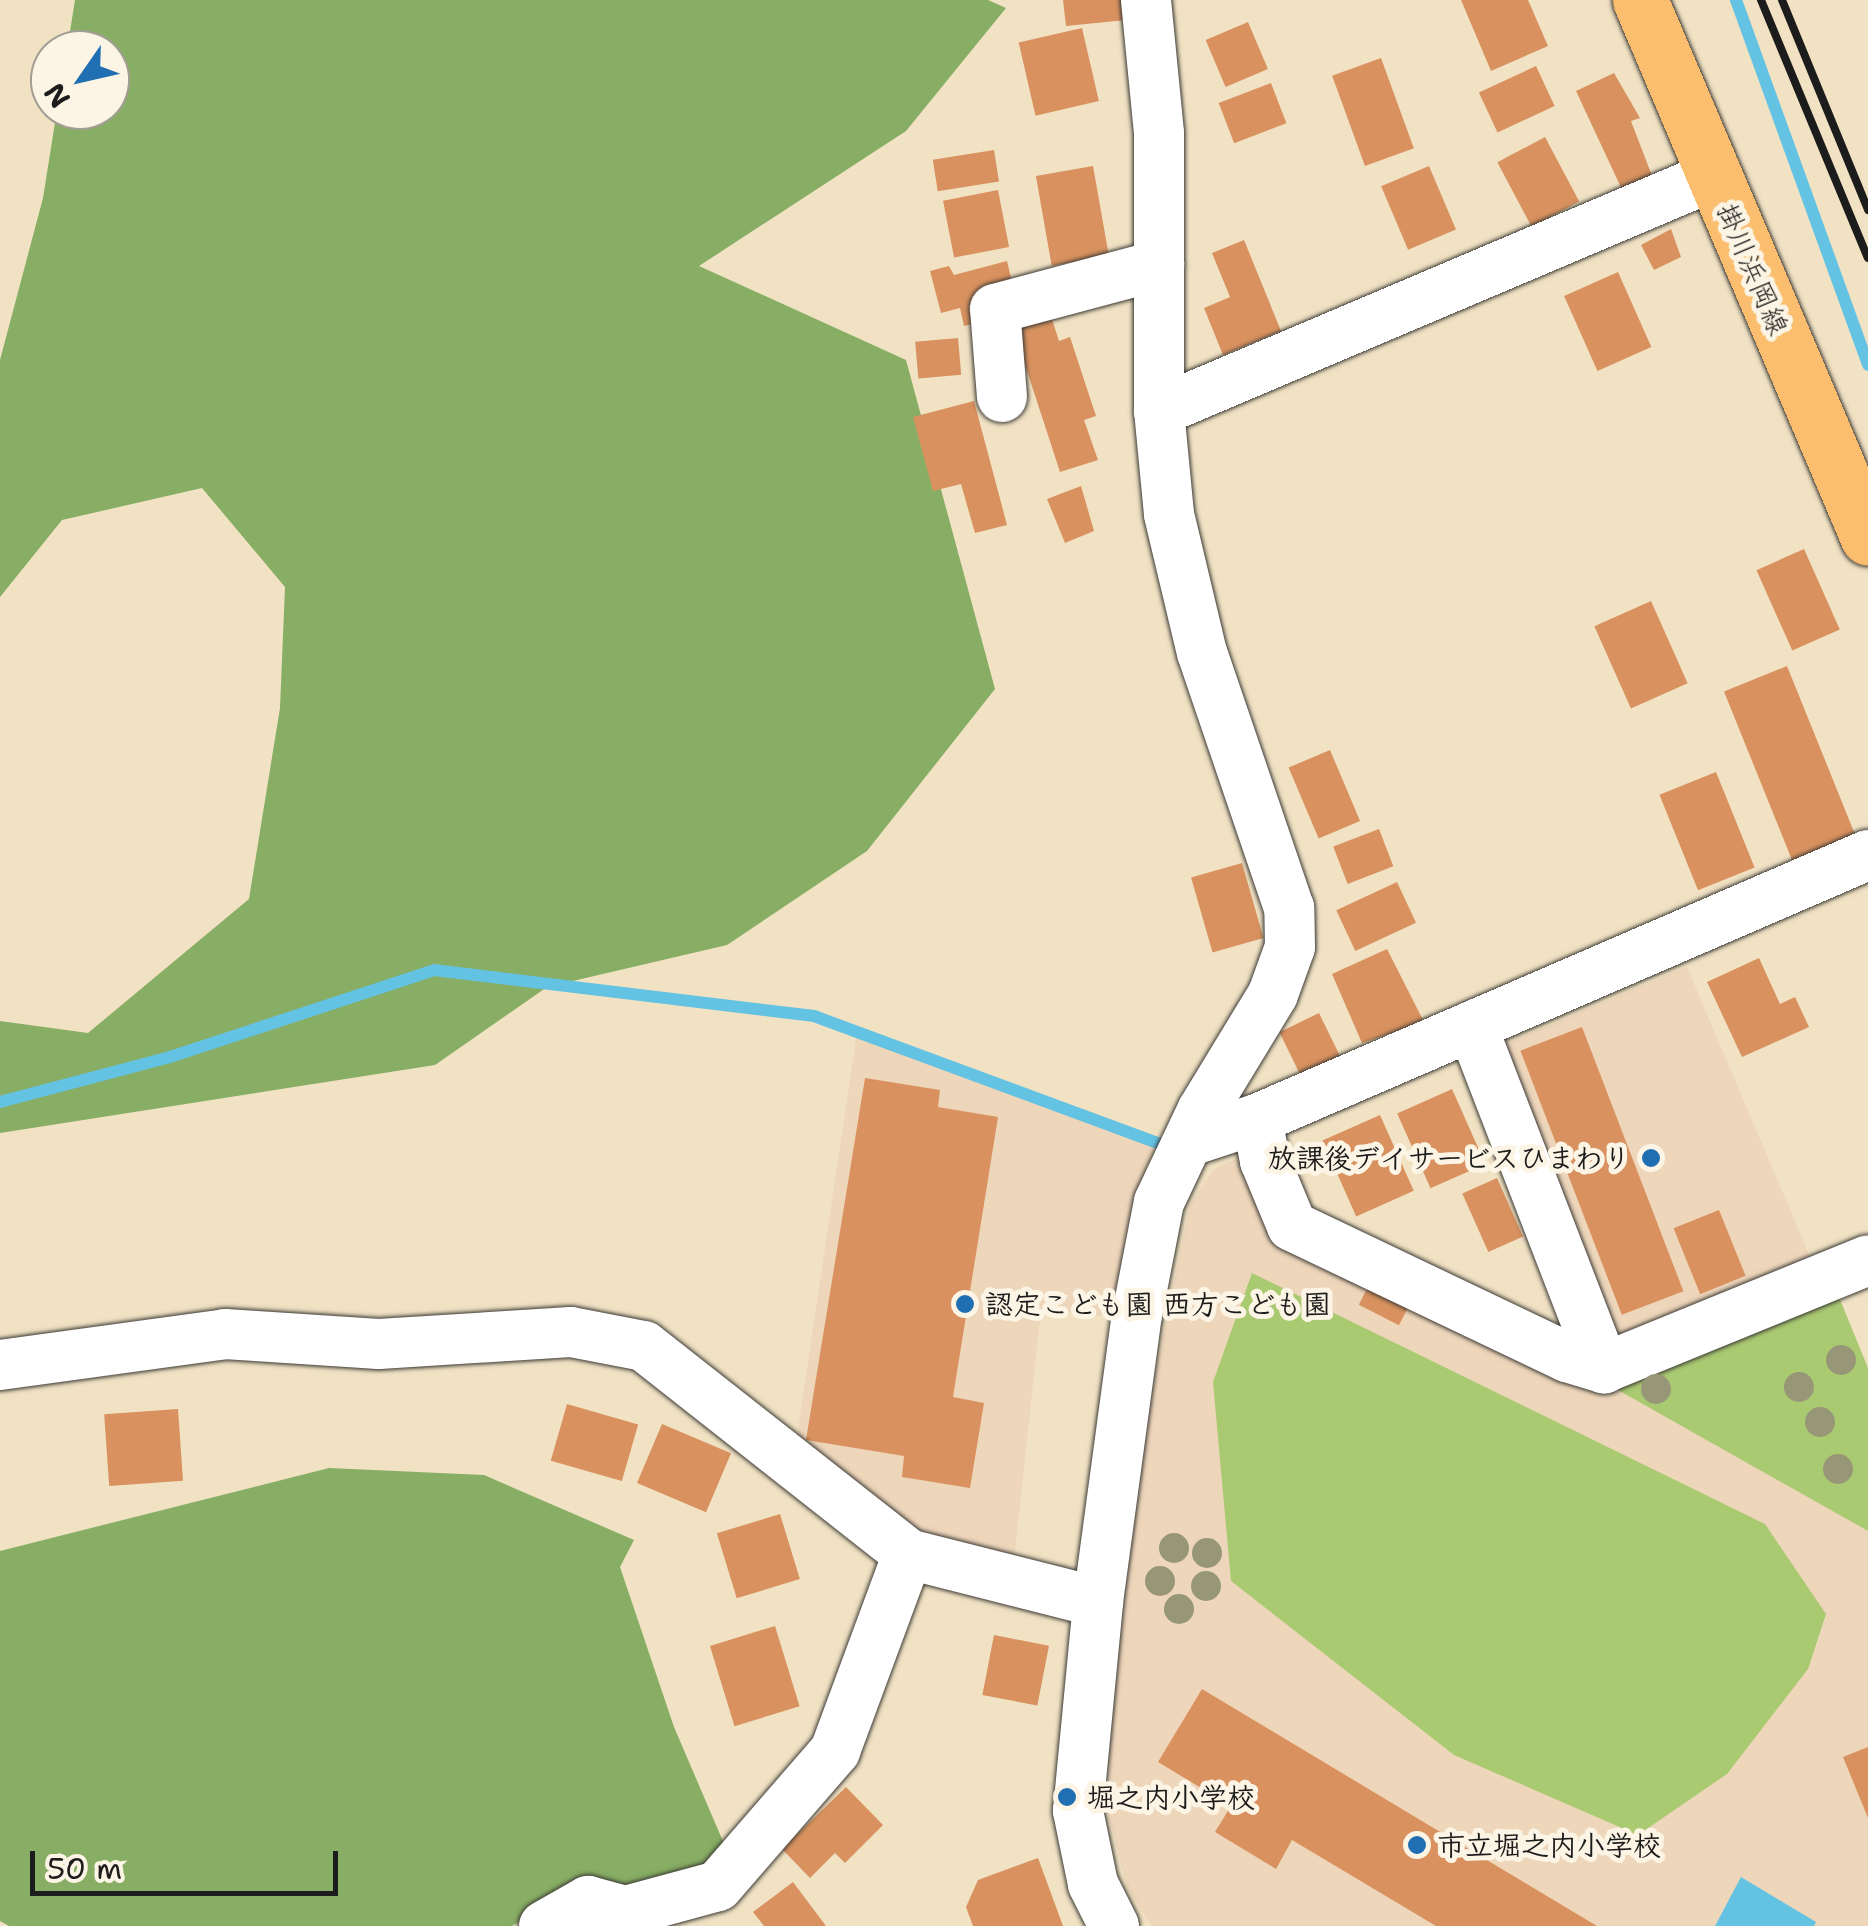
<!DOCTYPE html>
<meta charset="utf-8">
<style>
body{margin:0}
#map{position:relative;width:1868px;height:1926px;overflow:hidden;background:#f1e2c4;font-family:"Shantell Sans","Klee One",sans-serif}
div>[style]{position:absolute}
.built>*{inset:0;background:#eed6bb;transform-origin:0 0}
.green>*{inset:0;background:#aaca72}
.forest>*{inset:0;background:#87ae64}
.water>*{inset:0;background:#64c2e2}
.stream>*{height:12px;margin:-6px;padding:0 6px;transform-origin:6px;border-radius:6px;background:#64c2e2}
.building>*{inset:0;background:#d9925f;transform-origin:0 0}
.roads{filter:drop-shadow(0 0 2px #3c3a35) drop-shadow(0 0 2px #3c3a35)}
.minor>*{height:50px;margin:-25px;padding:0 25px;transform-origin:25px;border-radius:25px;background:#fff}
.major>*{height:55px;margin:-27.5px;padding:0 27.5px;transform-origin:27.5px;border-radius:27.5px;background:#fabe6e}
.rail>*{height:8px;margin:-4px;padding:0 4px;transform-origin:4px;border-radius:4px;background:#1c1c1c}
.trees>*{width:30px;height:30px;margin:-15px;border-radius:50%;background:#979778}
.dots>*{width:28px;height:28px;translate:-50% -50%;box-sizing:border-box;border:5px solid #fcf5e5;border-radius:50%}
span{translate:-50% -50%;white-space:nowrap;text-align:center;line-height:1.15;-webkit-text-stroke:10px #fcf5e5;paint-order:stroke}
.street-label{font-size:28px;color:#1c1c1c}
.poi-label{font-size:28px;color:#1c1c1c;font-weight:700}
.right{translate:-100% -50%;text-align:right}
.left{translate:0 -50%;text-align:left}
.north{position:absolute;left:30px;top:30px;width:100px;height:100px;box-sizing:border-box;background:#fcf5e5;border:2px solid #a29e95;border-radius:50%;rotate:236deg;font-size:28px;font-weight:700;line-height:40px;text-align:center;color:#1c1c1c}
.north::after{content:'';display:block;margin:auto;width:35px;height:45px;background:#1f6fb2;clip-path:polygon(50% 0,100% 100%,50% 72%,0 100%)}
.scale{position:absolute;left:30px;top:1851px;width:308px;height:45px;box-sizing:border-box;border:5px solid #1c1c1c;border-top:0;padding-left:12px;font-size:30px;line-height:35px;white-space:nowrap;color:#1c1c1c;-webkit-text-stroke:8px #fcf5e5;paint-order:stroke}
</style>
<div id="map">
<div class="built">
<div style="left:1687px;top:967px;width:325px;height:212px;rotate:67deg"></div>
<div style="clip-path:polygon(857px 1032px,1155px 1148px,1134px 1196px,1111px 1317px,1041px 1310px,1013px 1570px,933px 1544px,796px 1443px)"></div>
<div style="clip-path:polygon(1255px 1149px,1287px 1229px,1602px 1381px,1868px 1368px,1868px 1926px,1152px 1926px,1128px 1890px,1109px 1818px,1110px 1732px,1140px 1449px,1190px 1205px,1213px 1170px)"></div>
</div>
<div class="green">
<div style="clip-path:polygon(1252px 1273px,1765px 1524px,1826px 1614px,1808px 1669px,1727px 1774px,1638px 1835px,1454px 1755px,1231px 1581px,1213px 1382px)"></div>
<div style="clip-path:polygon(1839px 1297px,1868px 1368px,1868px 1531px,1602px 1381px)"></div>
</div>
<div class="forest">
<div style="clip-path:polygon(75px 0,988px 0,1006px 8px,906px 131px,699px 266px,906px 360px,995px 689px,867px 851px,727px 945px,547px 987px,435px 1065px,0 1133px,0 1021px,88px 1033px,249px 899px,280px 708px,285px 587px,202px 488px,62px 520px,0 597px,0 360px,43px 198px,57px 110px,110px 110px,110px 50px,67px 50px)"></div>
<div style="clip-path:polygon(329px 1468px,484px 1475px,634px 1540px,620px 1567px,674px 1727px,731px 1860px,634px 1896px,593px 1881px,512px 1926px,9px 1926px,0 1921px,0 1551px)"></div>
</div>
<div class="water">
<div style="clip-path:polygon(1741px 1877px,1816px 1922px,1814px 1926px,1715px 1926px)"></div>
</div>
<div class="stream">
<div style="left:1736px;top:0;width:388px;rotate:70.1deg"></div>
<div style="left:0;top:1102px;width:176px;rotate:-14.8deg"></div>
<div style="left:170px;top:1057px;width:278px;rotate:-18.2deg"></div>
<div style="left:434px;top:970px;width:383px;rotate:6.9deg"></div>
<div style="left:814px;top:1016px;width:366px;rotate:20.3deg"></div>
</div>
<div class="building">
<div style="clip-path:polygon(1063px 0,1124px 0,1126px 20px,1066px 26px)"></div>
<div style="clip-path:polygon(1461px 0,1528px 0,1548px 46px,1491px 71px)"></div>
<div style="left:1248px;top:22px;width:51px;height:46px;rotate:67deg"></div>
<div style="left:1082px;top:28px;width:75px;height:65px;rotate:77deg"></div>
<div style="left:1381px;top:58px;width:96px;height:52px;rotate:70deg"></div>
<div style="left:1536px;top:66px;width:44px;height:63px;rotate:65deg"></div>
<div style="clip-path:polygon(1614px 73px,1640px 118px,1631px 121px,1654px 181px,1624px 194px,1576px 91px)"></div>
<div style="left:1271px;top:83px;width:43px;height:56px;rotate:69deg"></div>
<div style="left:1545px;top:137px;width:73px;height:54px;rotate:62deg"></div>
<div style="left:994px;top:150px;width:32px;height:62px;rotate:81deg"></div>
<div style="left:1093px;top:166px;width:91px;height:58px;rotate:80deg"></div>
<div style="left:1429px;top:166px;width:69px;height:52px;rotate:67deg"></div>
<div style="left:998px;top:190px;width:58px;height:56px;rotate:79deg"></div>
<div style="clip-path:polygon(1671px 229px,1681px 257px,1654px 270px,1641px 245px)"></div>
<div style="clip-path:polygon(1244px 240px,1281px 331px,1223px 355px,1204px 308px,1230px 297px,1212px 253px)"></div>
<div style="clip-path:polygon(1007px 261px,1013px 286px,975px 295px,981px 322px,964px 326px,960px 308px,941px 313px,930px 271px,949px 266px,954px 275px)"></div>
<div style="left:1618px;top:272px;width:82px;height:59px;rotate:66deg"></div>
<div style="clip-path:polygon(1050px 313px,1059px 341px,1070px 337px,1096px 416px,1084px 420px,1098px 460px,1060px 472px,1012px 325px)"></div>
<div style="left:958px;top:338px;width:37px;height:43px;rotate:85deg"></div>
<div style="clip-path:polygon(974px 401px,1007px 525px,975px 533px,961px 484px,933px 491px,913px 417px)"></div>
<div style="clip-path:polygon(1081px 486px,1094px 531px,1065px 543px,1047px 499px)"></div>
<div style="left:1804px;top:549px;width:88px;height:52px;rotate:66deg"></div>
<div style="left:1651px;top:601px;width:90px;height:62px;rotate:66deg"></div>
<div style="left:1787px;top:666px;width:183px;height:68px;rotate:68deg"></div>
<div style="left:1330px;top:750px;width:77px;height:45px;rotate:67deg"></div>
<div style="left:1716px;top:772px;width:103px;height:61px;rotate:68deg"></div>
<div style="left:1379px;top:829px;width:40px;height:49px;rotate:69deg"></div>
<div style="left:1242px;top:863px;width:78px;height:53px;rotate:74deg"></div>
<div style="left:1397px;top:882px;width:45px;height:67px;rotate:65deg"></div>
<div style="clip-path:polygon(1387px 949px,1424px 1022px,1362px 1043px,1332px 974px)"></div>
<div style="clip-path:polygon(1759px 958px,1780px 1004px,1795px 997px,1809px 1027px,1742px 1057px,1707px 982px)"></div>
<div style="left:1319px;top:1013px;width:49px;height:44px;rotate:64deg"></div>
<div style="left:1582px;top:1027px;width:283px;height:66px;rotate:69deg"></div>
<div style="clip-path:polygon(865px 1078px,940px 1090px,938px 1107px,998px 1117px,953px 1397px,984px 1403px,970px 1488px,902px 1477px,904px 1456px,806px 1440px)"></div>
<div style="left:1452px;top:1089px;width:82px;height:60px;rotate:66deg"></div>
<div style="left:1380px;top:1115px;width:83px;height:63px;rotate:66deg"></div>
<div style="left:1497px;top:1178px;width:64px;height:38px;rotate:66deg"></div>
<div style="left:1719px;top:1210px;width:71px;height:49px;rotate:68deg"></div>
<div style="left:1372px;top:1279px;width:45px;height:29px;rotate:27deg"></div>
<div style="left:567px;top:1404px;width:74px;height:59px;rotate:16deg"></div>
<div style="left:178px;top:1409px;width:72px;height:74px;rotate:86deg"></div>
<div style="left:662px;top:1424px;width:75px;height:64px;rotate:23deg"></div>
<div style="left:780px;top:1514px;width:68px;height:66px;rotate:73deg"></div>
<div style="left:775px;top:1626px;width:84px;height:68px;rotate:73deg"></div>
<div style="left:994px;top:1635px;width:56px;height:61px;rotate:11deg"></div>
<div style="clip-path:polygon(1202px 1689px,1597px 1926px,1436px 1926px,1292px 1840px,1276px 1869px,1215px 1832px,1231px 1806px,1158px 1762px)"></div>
<div style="clip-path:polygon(1868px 1747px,1868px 1818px,1843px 1757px)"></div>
<div style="clip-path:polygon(846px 1787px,883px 1825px,845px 1863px,835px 1853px,810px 1878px,782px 1849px)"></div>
<div style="clip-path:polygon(1038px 1858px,1063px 1926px,973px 1926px,966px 1907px,978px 1880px)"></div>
<div style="clip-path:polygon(793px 1882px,826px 1926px,764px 1926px,753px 1912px)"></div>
</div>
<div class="roads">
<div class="minor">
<div style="left:1002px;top:397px;width:88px;rotate:-94.5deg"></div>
<div style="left:995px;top:309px;width:170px;rotate:-15deg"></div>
<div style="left:1159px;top:411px;width:602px;rotate:-22.99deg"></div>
<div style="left:1472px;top:1026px;width:367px;rotate:68.9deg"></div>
<div style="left:1604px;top:1368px;width:285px;rotate:-22.2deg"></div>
<div style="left:1257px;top:1119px;width:43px;rotate:79.2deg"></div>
<div style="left:1265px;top:1161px;width:70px;rotate:67.4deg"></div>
<div style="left:1292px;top:1226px;width:305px;rotate:25.5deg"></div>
<div style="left:1567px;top:1357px;width:39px;rotate:17deg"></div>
<div style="left:1190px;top:1141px;width:71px;rotate:-18.2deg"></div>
<div style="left:1257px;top:1119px;width:666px;rotate:-23.37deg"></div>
<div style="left:0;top:1365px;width:227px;rotate:-7.8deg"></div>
<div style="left:225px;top:1334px;width:154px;rotate:3.7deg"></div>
<div style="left:379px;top:1344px;width:192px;rotate:-3.6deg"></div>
<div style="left:571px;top:1332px;width:74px;rotate:10.9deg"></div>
<div style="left:644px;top:1346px;width:336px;rotate:38.2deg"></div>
<div style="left:908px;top:1554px;width:196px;rotate:14.2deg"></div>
<div style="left:544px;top:1926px;width:51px;rotate:-29.6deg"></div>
<div style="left:588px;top:1901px;width:39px;rotate:15deg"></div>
<div style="left:626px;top:1911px;width:95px;rotate:-15.2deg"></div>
<div style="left:718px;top:1886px;width:179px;rotate:-49.1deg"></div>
<div style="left:835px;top:1751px;width:210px;rotate:-69.7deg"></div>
<div style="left:1114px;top:1926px;width:47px;rotate:-116.6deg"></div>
<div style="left:1093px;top:1884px;width:75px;rotate:-101.6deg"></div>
<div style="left:1078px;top:1811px;width:210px;rotate:-84.5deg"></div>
<div style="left:1098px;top:1602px;width:290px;rotate:-82.3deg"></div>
<div style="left:1137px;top:1315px;width:115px;rotate:-79deg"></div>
<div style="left:1159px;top:1202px;width:101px;rotate:-64.7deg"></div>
<div style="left:1202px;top:1111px;width:137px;rotate:-58.7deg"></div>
<div style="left:1273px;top:994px;width:50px;rotate:-70.1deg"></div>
<div style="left:1290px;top:947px;width:39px;rotate:-91deg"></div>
<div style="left:1289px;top:908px;width:269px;rotate:-108.8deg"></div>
<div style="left:1202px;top:653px;width:143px;rotate:-103.4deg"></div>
<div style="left:1169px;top:514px;width:103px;rotate:-95.5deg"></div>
<div style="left:1159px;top:411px;width:278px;rotate:-90deg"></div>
<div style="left:1159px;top:133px;width:134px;rotate:-95.6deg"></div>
</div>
<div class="major">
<div style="left:1640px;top:0;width:584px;rotate:67.03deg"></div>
</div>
</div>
<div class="rail">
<div style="left:1761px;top:0;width:279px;rotate:67.5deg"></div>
<div style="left:1782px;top:0;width:227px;rotate:67.7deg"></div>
</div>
<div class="trees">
<div style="left:1841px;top:1360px"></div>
<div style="left:1799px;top:1387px"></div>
<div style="left:1656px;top:1389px"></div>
<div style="left:1820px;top:1422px"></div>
<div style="left:1838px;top:1469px"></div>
<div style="left:1174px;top:1548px"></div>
<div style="left:1207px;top:1553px"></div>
<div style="left:1160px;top:1581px"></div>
<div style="left:1206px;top:1586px"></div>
<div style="left:1179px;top:1609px"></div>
</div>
<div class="dots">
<div style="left:1651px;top:1158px;background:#1f6fb2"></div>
<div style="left:965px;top:1304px;background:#1f6fb2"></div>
<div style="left:1067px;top:1797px;background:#1f6fb2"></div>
<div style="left:1417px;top:1845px;background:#1f6fb2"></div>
</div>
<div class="street-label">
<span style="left:1753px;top:269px;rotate:67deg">掛川浜岡線</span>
</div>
<div class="poi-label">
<span class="right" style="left:1631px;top:1158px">放課後デイサービスひまわり</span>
<span class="left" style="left:985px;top:1304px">認定こども園 西方こども園</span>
<span class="left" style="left:1087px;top:1797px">堀之内小学校</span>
<span class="left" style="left:1437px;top:1845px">市立堀之内小学校</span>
</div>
<div class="north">N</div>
<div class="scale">50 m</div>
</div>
